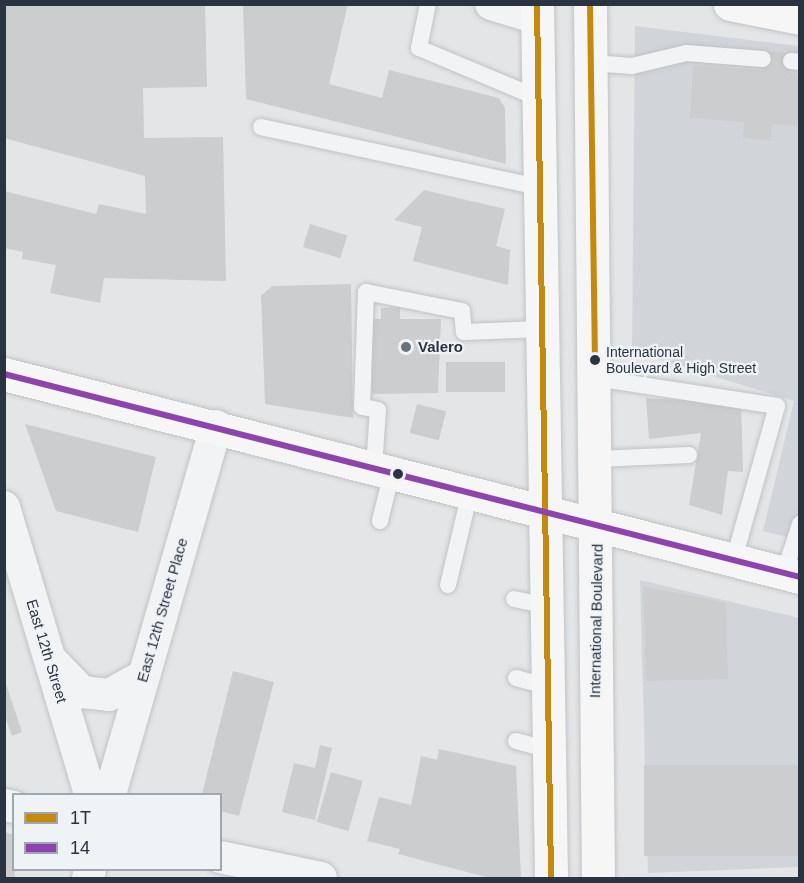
<!DOCTYPE html>
<style>
body{margin:0}
#map{position:relative;width:804px;height:883px;overflow:hidden;background:#e3e5e7;font-family:Arial,sans-serif}
div>[style]{position:absolute}
.built>*{inset:0;background:#d1d5da}
.building>*{inset:0;background:#cbcdcf;transform-origin:0 0}
.roads{filter:drop-shadow(0 0 2px #c1c3c5) drop-shadow(0 0 2px #c1c3c5)}
.service>*{height:16px;margin:-8px;padding:0 8px;transform-origin:8px;border-radius:8px;background:#f1f3f4}
.minor>*{height:32px;margin:-16px;padding:0 16px;transform-origin:16px;border-radius:16px;background:#f1f3f4}
.secondary>*{height:33px;margin:-16.5px;padding:0 16.5px;transform-origin:16.5px;border-radius:16.5px;background:#f6f6f6}
.primary>*{height:33px;margin:-16.5px;padding:0 16.5px;transform-origin:16.5px;border-radius:16.5px;background:#f6f6f6}
.bus-1>*{height:6px;margin:-3px;padding:0 3px;transform-origin:3px;border-radius:3px;background:#c48a10}
.bus-2>*{height:6px;margin:-3px;padding:0 3px;transform-origin:3px;border-radius:3px;background:#8e44ad}
.dots>*{width:16px;height:16px;translate:-50% -50%;box-sizing:border-box;border:3px solid #f0f3f6;border-radius:50%}
span{translate:-50% -50%;white-space:nowrap;text-align:center;line-height:1.15;-webkit-text-stroke:4.5px #f0f3f6;paint-order:stroke}
.bus-label{font-size:14px;color:#293440}
.left{translate:0 -50%;text-align:left}
.poi-label{font-size:15px;color:#293440;font-weight:700}
.street-label{font-size:15px;color:#293440}
.frame{position:absolute;inset:0;border:6px solid #293440;pointer-events:none}
.legend{position:absolute;left:12px;top:793px;width:210px;height:78px;box-sizing:border-box;background:#f0f3f6;border:2px solid #a0a7ad;margin:0;padding:8px 10px;list-style:none;font-size:18px;color:#293440}
.legend li{display:flex;align-items:center;gap:12px;height:30px}
.legend b{width:30px;border:2px solid #a0a7ad}
</style>
<div id="map">
<div class="built">
<div style="clip-path:polygon(635px 26px,799px 46px,799px 540px,763px 531px,794px 401px,632px 351px)"></div>
<div style="clip-path:polygon(640px 580px,799px 618px,799px 867px,648px 873px)"></div>
</div>
<div class="building">
<div style="clip-path:polygon(4px 4px,205px 4px,207px 87px,143px 88px,144px 138px,223px 137px,226px 281px,104px 278px,100px 303px,50px 293px,56px 265px,22px 259px,23px 252px,4px 248px,4px 191px,96px 214px,99px 204px,146px 214px,145px 176px,4px 138px)"></div>
<div style="clip-path:polygon(243px 4px,348px 4px,329px 84px,382px 98px,389px 70px,499px 98px,505px 108px,506px 164px,246px 99px)"></div>
<div style="clip-path:polygon(763px 51px,791px 53px,790px 73px,800px 74px,800px 126px,772px 124px,771px 141px,743px 138px,744px 122px,690px 118px,693px 66px,762px 70px)"></div>
<div style="clip-path:polygon(424px 190px,505px 209px,496px 246px,510px 250px,508px 285px,413px 261px,422px 227px,394px 220px)"></div>
<div style="left:310px;top:224px;width:39px;height:24px;rotate:17deg"></div>
<div style="clip-path:polygon(351px 284px,353px 418px,265px 404px,261px 296px,272px 286px)"></div>
<div style="clip-path:polygon(400px 307px,400px 319px,441px 319px,438px 393px,372px 394px,371px 319px,381px 319px,381px 308px)"></div>
<div style="left:505px;top:362px;width:30px;height:59px;rotate:90deg"></div>
<div style="clip-path:polygon(646px 398px,741px 403px,743px 472px,728px 471px,722px 515px,689px 505px,701px 433px,649px 439px)"></div>
<div style="left:417px;top:404px;width:30px;height:30px;rotate:14deg"></div>
<div style="clip-path:polygon(25px 424px,156px 457px,138px 532px,56px 511px)"></div>
<div style="clip-path:polygon(643px 586px,726px 603px,728px 679px,646px 681px)"></div>
<div style="clip-path:polygon(233px 671px,274px 682px,239px 816px,220px 811px,220px 794px,202px 794px)"></div>
<div style="clip-path:polygon(6px 684px,22px 732px,12px 736px,4px 713px)"></div>
<div style="clip-path:polygon(320px 745px,332px 748px,315px 820px,282px 812px,294px 763px,315px 768px)"></div>
<div style="clip-path:polygon(439px 749px,516px 766px,521px 878px,490px 878px,398px 854px,400px 849px,367px 841px,379px 797px,411px 805px,421px 756px,437px 760px)"></div>
<div style="left:800px;top:765px;width:91px;height:156px;rotate:90deg"></div>
<div style="left:331px;top:772px;width:33px;height:52px;rotate:16deg"></div>
<div style="clip-path:polygon(4px 832px,14px 835px,15px 878px,4px 878px)"></div>
</div>
<div class="roads">
<div class="service">
<div style="left:428px;top:4px;width:45px;rotate:101.6deg"></div>
<div style="left:419px;top:48px;width:129px;rotate:22.8deg"></div>
<div style="left:791px;top:61px;width:9px;rotate:6deg"></div>
<div style="left:592px;top:63px;width:40px;rotate:4.3deg"></div>
<div style="left:632px;top:66px;width:56px;rotate:-13.5deg"></div>
<div style="left:686px;top:53px;width:77px;rotate:4.5deg"></div>
<div style="left:261px;top:127px;width:284px;rotate:12.2deg"></div>
<div style="left:596px;top:378px;width:183px;rotate:8.8deg"></div>
<div style="left:777px;top:406px;width:159px;rotate:105.7deg"></div>
<div style="left:597px;top:459px;width:92px;rotate:-2.5deg"></div>
<div style="left:374px;top:468px;width:58px;rotate:-86.1deg"></div>
<div style="left:378px;top:410px;width:16px;rotate:-169deg"></div>
<div style="left:362px;top:407px;width:115px;rotate:-88deg"></div>
<div style="left:366px;top:292px;width:98px;rotate:11.2deg"></div>
<div style="left:462px;top:311px;width:21px;rotate:85deg"></div>
<div style="left:464px;top:332px;width:77px;rotate:-2.2deg"></div>
<div style="left:380px;top:521px;width:50px;rotate:-76.2deg"></div>
<div style="left:784px;top:573px;width:52px;rotate:-71.9deg"></div>
<div style="left:448px;top:585px;width:96px;rotate:-76.7deg"></div>
<div style="left:514px;top:599px;width:35px;rotate:12deg"></div>
<div style="left:516px;top:678px;width:35px;rotate:15deg"></div>
<div style="left:516px;top:741px;width:35px;rotate:15deg"></div>
</div>
<div class="minor">
<div style="left:491px;top:4px;width:48px;rotate:16.9deg"></div>
<div style="left:4px;top:507px;width:300px;rotate:73.3deg"></div>
<div style="left:51px;top:660px;width:45px;rotate:45.9deg"></div>
<div style="left:82px;top:692px;width:27px;rotate:6deg"></div>
<div style="left:109px;top:695px;width:37px;rotate:-29deg"></div>
<div style="left:110px;top:794px;width:383px;rotate:-73.9deg"></div>
<div style="left:4px;top:805px;width:10px;rotate:11deg"></div>
<div style="left:220px;top:857px;width:103px;rotate:11.7deg"></div>
<div style="left:88px;top:878px;width:8px;rotate:-76deg"></div>
</div>
<div class="secondary">
<div style="left:730px;top:4px;width:71px;rotate:11.3deg"></div>
<div style="left:4px;top:374px;width:821px;rotate:14.31deg"></div>
</div>
<div class="primary">
<div style="left:537px;top:4px;width:874px;rotate:89.08deg"></div>
<div style="left:590px;top:4px;width:874px;rotate:89.48deg"></div>
</div>
</div>
<div class="bus-1">
<div style="left:537px;top:4px;width:874px;rotate:89.08deg"></div>
<div style="left:590px;top:4px;width:356px;rotate:89.2deg"></div>
</div>
<div class="bus-2">
<div style="left:4px;top:374px;width:821px;rotate:14.31deg"></div>
</div>
<div class="dots">
<div style="left:406px;top:347px;background:#6a727a"></div>
<div style="left:595px;top:360px;background:#293440"></div>
<div style="left:398px;top:474px;background:#293440"></div>
</div>
<div class="bus-label">
<span class="left" style="left:606px;top:360px">International<br>Boulevard &amp; High Street</span>
</div>
<div class="poi-label">
<span class="left" style="left:418px;top:347px">Valero</span>
</div>
<div class="street-label">
<span style="left:162px;top:610px;rotate:-74deg">East 12th Street Place</span>
<span style="left:596px;top:621px;rotate:-89deg">International Boulevard</span>
<span style="left:47px;top:651px;rotate:73deg">East 12th Street</span>
</div>
<div class="frame"></div>
<ul class="legend">
<li><b style="height:8px;background:#c48a10"></b>1T</li>
<li><b style="height:8px;background:#8e44ad"></b>14</li>
</ul>
</div>
